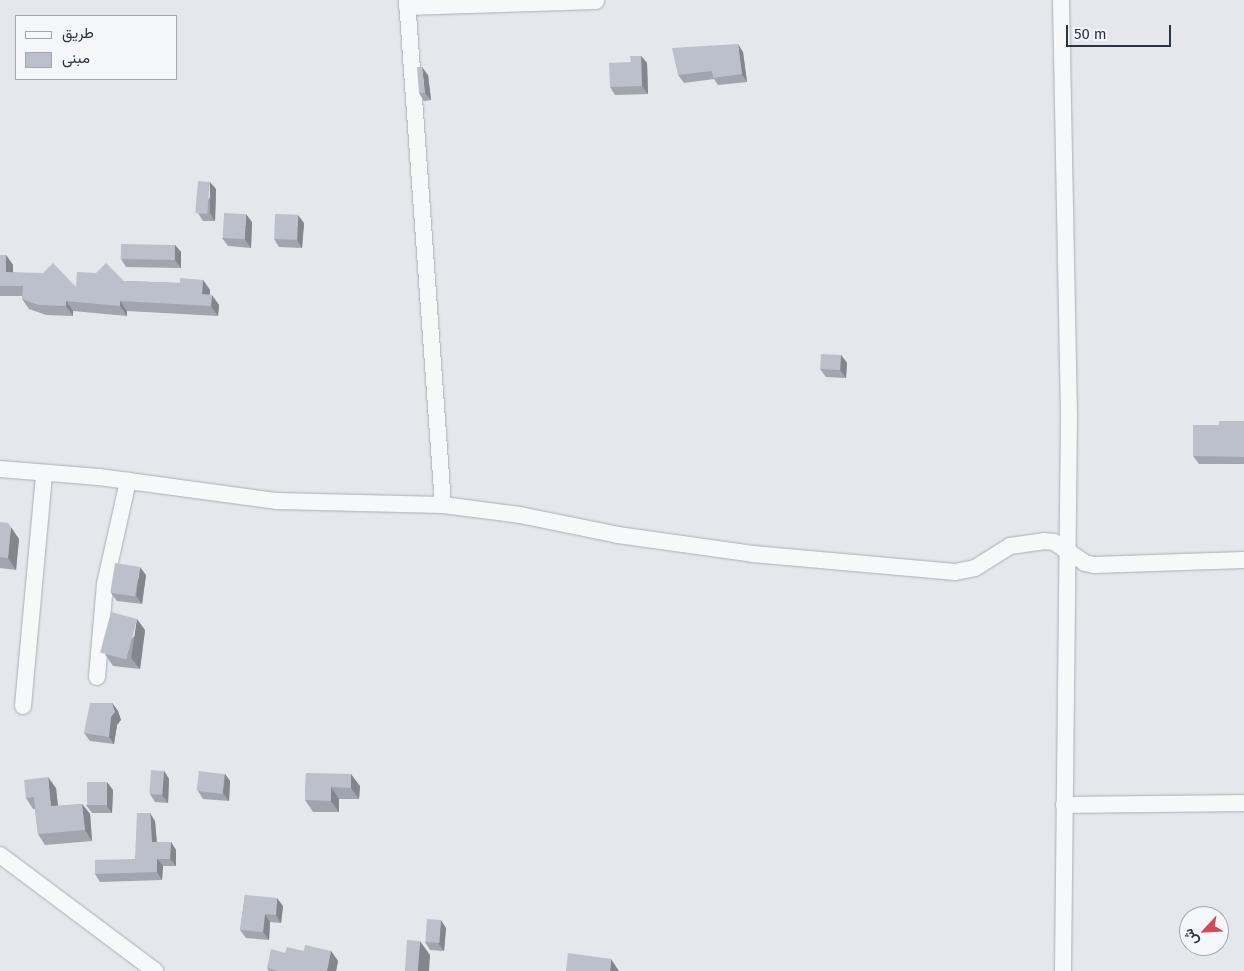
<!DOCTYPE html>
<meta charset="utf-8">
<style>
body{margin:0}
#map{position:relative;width:1244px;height:971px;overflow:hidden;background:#e4e7ec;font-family:"Fira Sans",Vazirmatn,sans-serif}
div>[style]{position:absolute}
.roads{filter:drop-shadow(0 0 1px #a9aeb7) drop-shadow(0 0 1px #a9aeb7)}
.minor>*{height:16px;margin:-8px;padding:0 8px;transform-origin:8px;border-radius:8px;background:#f7f8fa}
.wall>*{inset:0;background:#a1a5ae}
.shaded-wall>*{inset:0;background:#83868d}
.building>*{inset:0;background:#bbc0ca;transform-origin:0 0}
span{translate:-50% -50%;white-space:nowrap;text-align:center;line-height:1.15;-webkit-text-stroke:5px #f4f6f9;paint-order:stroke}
.legend{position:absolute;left:15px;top:15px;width:162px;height:65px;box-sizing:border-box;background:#f4f6f9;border:1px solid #a4a8b1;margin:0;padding:6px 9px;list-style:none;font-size:15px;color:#2b3445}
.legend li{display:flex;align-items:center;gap:10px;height:25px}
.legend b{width:25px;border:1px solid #a4a8b1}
.north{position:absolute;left:1179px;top:906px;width:50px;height:50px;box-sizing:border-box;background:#f4f6f9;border:1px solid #a4a8b1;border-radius:50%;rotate:245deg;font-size:14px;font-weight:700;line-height:20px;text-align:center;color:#2b3445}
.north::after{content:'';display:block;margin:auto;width:18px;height:22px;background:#d1495b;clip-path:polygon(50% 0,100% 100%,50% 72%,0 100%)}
.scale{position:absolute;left:1066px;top:25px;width:105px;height:22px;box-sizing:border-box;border:2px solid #2b3445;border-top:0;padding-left:6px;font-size:15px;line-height:18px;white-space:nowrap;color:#2b3445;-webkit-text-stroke:4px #f4f6f9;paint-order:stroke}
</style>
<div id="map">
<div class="roads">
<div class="minor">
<div style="left:407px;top:0;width:506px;rotate:85.92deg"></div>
<div style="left:1061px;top:0;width:415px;rotate:88.9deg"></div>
<div style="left:1069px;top:415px;width:556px;rotate:90.62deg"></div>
<div style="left:407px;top:7px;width:189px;rotate:-1.8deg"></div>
<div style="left:0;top:469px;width:99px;rotate:4.6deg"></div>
<div style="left:99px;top:477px;width:180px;rotate:7.7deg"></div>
<div style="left:277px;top:501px;width:166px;rotate:1.4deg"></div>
<div style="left:443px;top:505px;width:78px;rotate:7.4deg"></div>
<div style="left:520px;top:515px;width:100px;rotate:11.5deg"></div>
<div style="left:618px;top:535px;width:136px;rotate:8deg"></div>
<div style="left:753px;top:554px;width:203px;rotate:5.1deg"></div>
<div style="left:955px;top:572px;width:20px;rotate:-11deg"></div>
<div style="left:975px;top:568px;width:41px;rotate:-32.2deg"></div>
<div style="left:1010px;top:546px;width:34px;rotate:-8deg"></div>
<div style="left:1044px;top:541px;width:10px;rotate:6deg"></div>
<div style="left:1054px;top:542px;width:37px;rotate:34deg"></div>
<div style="left:1085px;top:563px;width:9px;rotate:13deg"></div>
<div style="left:1094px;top:565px;width:150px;rotate:-1.9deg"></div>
<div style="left:97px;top:677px;width:93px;rotate:-85.1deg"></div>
<div style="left:105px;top:584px;width:106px;rotate:-77.4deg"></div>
<div style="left:23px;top:706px;width:234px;rotate:-84.8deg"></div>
<div style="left:1064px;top:805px;width:180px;rotate:-0.6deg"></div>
<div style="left:0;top:855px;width:194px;rotate:36.8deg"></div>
</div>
</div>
<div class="wall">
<div style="clip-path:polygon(743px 52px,747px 82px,718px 85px,714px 79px,684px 83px,678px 75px)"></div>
<div style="clip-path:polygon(641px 56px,647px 63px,648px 94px,615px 95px,610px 87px)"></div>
<div style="clip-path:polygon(428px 75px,431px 100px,424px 101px,419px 93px)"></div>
<div style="clip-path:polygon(216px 189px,215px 221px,203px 221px,198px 213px)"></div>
<div style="clip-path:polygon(252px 222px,251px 248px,228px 246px,222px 238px)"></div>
<div style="clip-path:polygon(304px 223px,302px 248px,279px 247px,274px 239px)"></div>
<div style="clip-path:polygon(175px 245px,181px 252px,181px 268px,126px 267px,121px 259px)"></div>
<div style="clip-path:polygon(0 255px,6px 255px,13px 265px,13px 272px,76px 287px,124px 281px,180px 283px,203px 280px,210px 290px,210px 295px,219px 305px,218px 316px,127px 311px,127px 316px,73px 311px,73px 316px,46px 315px,29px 309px,22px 299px,22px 296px,0 296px)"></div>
<div style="clip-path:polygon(841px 355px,847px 363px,846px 378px,826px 377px,820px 369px)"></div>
<div style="clip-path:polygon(1244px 421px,1244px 464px,1199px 464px,1193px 456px,1219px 425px)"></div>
<div style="clip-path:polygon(0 522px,19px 539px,16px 570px,0 568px)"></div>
<div style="clip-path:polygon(146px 575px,142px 604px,117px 601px,111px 593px)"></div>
<div style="clip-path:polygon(145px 630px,140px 669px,113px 666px,105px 654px)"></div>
<div style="clip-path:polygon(112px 703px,118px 711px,121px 720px,117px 725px,114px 744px,90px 741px,84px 733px)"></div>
<div style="clip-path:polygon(164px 771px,169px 779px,168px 803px,155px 802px,150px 794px)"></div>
<div style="clip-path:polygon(306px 773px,360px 786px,359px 799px,339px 799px,339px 812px,313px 812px,305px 800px)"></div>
<div style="clip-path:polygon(225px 774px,230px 781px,229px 801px,203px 799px,198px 791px)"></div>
<div style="clip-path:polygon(56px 788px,58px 806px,82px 804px,90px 814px,92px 841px,45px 845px,38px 834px,35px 809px,33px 809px,26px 798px)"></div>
<div style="clip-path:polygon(113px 790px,112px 813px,92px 813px,86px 805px)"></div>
<div style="clip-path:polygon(155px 821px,157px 842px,171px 842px,176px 850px,176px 866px,163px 866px,162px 880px,100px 882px,95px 874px,135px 859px)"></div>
<div style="clip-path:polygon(245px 895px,283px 906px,281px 923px,270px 922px,269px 940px,246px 938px,240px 930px)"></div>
<div style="clip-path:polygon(446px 928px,444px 951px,430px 950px,425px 942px)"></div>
<div style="clip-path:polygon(304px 951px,331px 951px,338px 961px,336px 971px,269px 971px,267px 968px,285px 953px)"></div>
</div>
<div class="shaded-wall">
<div style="clip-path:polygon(738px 44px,743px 52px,747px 82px,742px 74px)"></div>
<div style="clip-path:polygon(641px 56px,647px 63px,648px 94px,642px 86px)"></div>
<div style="clip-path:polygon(422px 67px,428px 75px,431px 100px,425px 93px)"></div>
<div style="clip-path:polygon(210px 182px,216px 189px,215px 221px,210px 213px)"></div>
<div style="clip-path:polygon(246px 214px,252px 222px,251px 248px,245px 240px)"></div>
<div style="clip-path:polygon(298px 215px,304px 223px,302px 248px,297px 240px)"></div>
<div style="clip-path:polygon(175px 245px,181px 252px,181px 268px,175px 260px)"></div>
<div style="clip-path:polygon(6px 255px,13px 265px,13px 282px,6px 272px)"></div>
<div style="clip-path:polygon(203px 280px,210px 290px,209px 304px,202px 294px)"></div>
<div style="clip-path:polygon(212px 295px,219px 305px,218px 316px,211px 306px)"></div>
<div style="clip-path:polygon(66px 301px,73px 311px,73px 316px,66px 306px)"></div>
<div style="clip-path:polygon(120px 301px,127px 311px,127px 316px,120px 306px)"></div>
<div style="clip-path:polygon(841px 355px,847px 363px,846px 378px,840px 370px)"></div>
<div style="clip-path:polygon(11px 527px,19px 539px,16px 570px,8px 558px)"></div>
<div style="clip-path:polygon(140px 567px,146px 575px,142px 604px,136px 596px)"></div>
<div style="clip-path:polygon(137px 619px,145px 630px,140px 669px,131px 658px)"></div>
<div style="clip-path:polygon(112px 703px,118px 711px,121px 720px,117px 725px,114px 744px,109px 737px)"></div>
<div style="clip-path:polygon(164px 771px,169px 779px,168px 803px,162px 795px)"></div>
<div style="clip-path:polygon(225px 774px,230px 781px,229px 801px,223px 793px)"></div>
<div style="clip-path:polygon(351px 774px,360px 786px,359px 799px,351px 788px)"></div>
<div style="clip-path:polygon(48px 777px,56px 788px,59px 817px,51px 806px)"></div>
<div style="clip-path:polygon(107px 782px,113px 790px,112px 813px,107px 806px)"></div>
<div style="clip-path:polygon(331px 787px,339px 799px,339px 812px,331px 801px)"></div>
<div style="clip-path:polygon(82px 804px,90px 814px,92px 841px,85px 830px)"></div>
<div style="clip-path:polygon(150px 813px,155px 821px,157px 849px,152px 842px)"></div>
<div style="clip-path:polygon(171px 842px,176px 850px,176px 866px,170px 859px)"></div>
<div style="clip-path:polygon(157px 859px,163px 866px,162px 880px,157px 872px)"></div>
<div style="clip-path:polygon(277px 898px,283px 906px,281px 923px,276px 915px)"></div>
<div style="clip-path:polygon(265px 914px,270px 922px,269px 940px,263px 932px)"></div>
<div style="clip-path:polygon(441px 920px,446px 928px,444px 951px,438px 943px)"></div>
<div style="clip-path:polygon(420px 941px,430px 955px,429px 971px,417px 971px)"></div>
<div style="clip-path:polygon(331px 951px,338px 961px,336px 971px,327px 971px)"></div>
<div style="clip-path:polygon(611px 959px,619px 971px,610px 971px)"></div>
</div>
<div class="building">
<div style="clip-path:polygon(738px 44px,742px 74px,713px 78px,712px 71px,678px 75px,672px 48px)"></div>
<div style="clip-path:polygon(630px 56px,641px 56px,642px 86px,610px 87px,609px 63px,631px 62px)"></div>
<div style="clip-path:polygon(417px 67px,422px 67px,425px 93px,419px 93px)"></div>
<div style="left:198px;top:181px;width:12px;height:32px;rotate:5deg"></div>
<div style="left:224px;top:213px;width:22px;height:25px;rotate:3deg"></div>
<div style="left:275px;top:214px;width:23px;height:25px;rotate:2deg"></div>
<div style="left:121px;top:244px;width:54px;height:15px;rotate:1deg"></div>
<div style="clip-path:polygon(0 255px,6px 255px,6px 272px,43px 273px,53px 263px,76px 287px,77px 272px,96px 273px,106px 263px,124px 281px,180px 283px,180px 278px,203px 280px,202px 294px,212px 295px,211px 306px,120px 301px,120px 306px,66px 301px,66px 306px,39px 305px,22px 299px,23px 286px,0 286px)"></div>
<div style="left:821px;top:354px;width:20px;height:15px;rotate:3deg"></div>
<div style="clip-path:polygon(1219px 421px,1244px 421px,1244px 457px,1193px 456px,1193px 425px,1219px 425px)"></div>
<div style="clip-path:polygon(0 522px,8px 523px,11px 527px,8px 558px,0 557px)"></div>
<div style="left:115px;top:563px;width:25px;height:30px;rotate:9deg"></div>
<div style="left:111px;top:612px;width:27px;height:42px;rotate:15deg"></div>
<div style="clip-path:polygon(90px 703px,112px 703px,115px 712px,111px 717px,109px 737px,84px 733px)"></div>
<div style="left:151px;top:770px;width:13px;height:24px;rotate:4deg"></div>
<div style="left:199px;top:771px;width:26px;height:20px;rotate:7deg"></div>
<div style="clip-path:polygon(306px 773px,351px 774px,351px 788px,331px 787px,331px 801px,305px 800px)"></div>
<div style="clip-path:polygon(48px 777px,51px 806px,82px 804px,85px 830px,38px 834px,34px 797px,26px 798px,24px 780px)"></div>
<div style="left:87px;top:782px;width:20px;height:23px"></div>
<div style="clip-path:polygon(137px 813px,150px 813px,152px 842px,171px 842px,170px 859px,157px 859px,157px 872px,95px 874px,95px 860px,135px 859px)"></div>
<div style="clip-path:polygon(245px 895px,277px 898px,276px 915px,265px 914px,263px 932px,240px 930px)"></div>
<div style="left:427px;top:919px;width:14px;height:23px;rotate:4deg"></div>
<div style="left:407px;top:940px;width:13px;height:31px;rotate:4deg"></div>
<div style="clip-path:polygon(305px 945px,331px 951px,327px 971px,278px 971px,267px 968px,271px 949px,285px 953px,287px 947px,304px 951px)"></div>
<div style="clip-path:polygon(568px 953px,611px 959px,610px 971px,566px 971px)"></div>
</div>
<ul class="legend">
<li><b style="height:6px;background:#f7f8fa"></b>طريق</li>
<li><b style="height:14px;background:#bbc0ca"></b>مبنى</li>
</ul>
<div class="north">ش</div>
<div class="scale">50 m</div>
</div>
